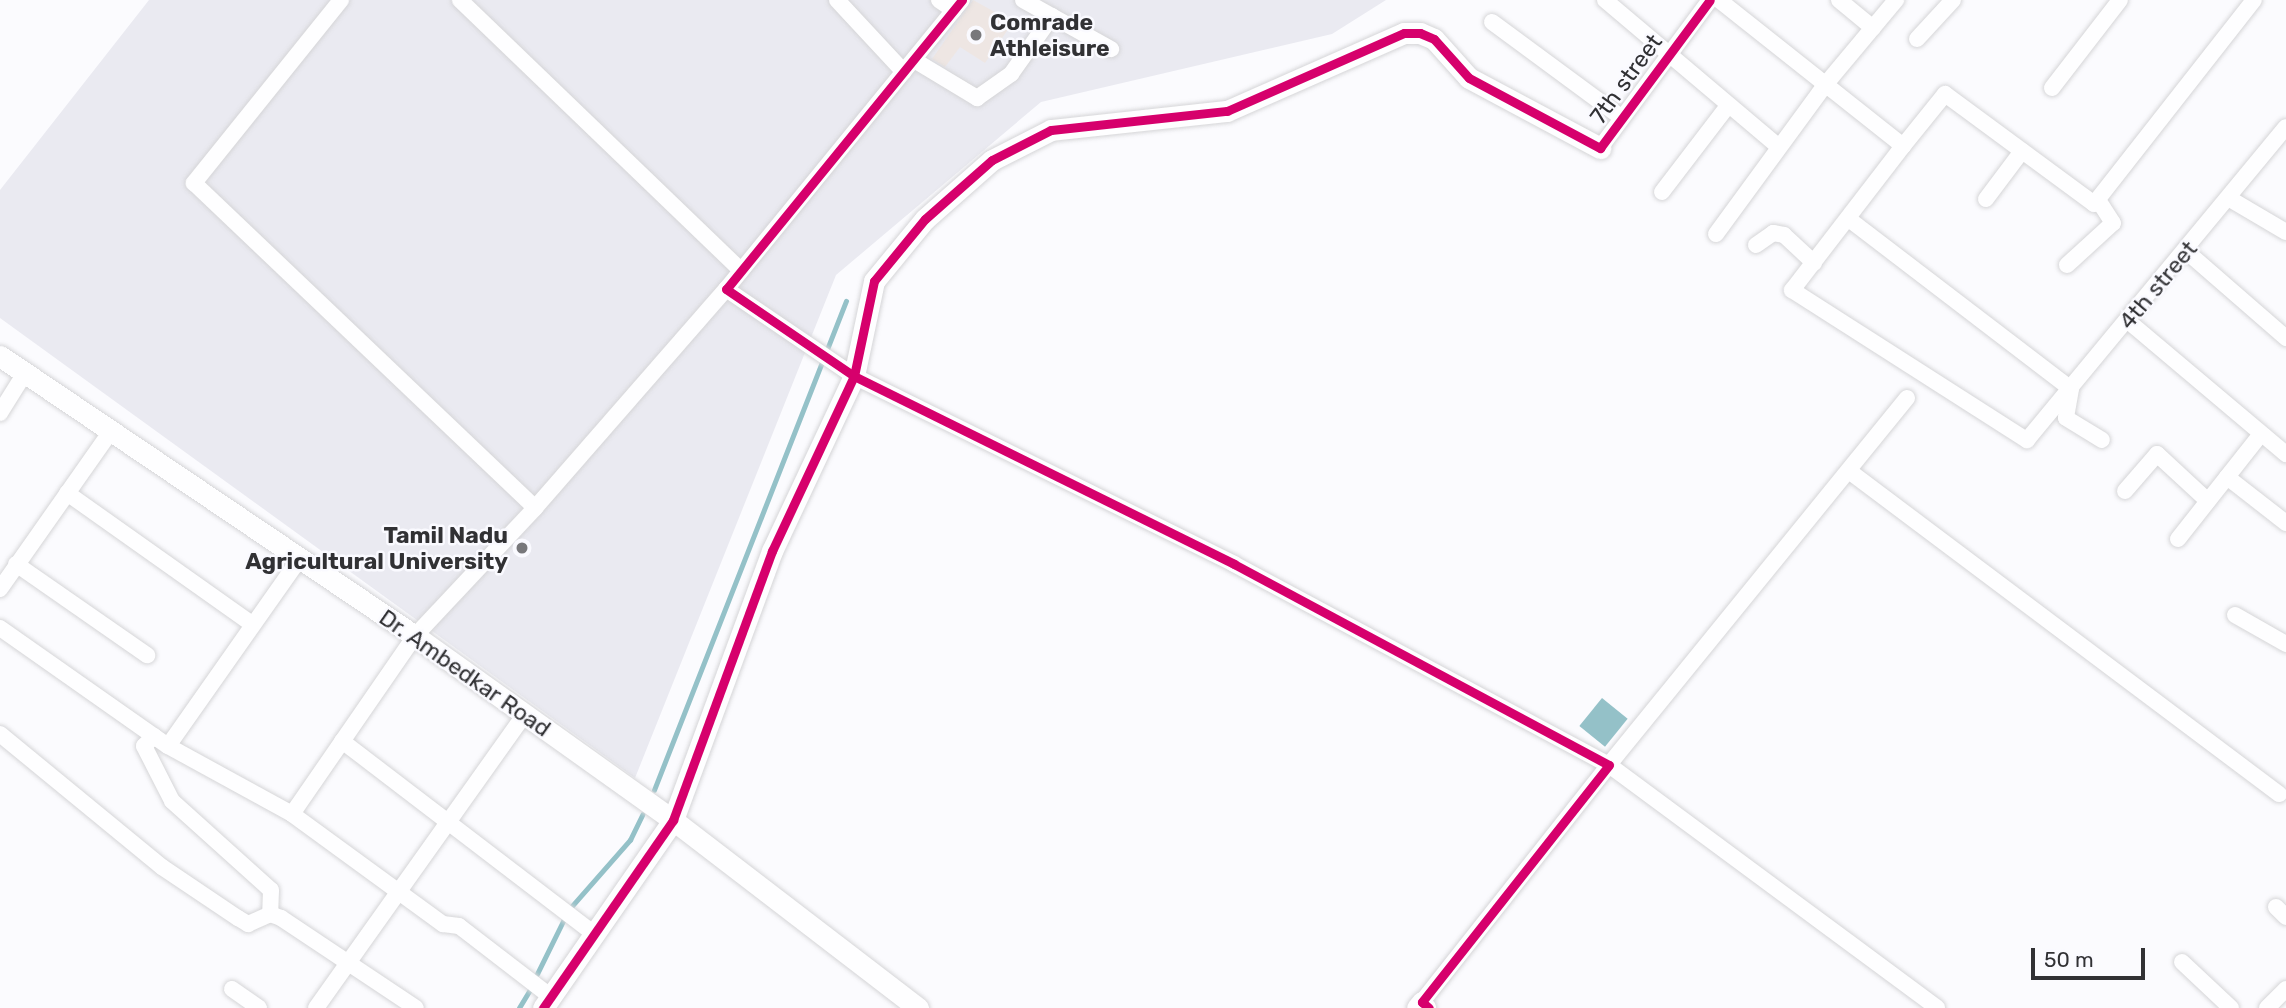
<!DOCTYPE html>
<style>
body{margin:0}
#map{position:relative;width:2286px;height:1008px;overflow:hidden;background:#fbfbfe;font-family:Rubik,sans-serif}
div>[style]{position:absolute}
.built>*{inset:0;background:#eaeaf1}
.water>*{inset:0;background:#94c1c8;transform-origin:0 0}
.stream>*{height:4.5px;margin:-2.25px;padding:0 2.25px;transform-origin:2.25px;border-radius:2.25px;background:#94c1c8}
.building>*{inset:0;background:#eee6e3}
.roads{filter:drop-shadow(0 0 2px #d5d5d7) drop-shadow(0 0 2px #d5d5d7)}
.street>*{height:16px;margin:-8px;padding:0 8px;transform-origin:8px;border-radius:8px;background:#fefeff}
.secondary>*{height:21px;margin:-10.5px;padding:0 10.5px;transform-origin:10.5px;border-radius:10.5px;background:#fefeff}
.cycleway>*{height:9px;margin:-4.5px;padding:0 4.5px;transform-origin:4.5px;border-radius:4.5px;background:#d6006c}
.dots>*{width:19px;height:19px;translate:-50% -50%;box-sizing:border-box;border:4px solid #fafaff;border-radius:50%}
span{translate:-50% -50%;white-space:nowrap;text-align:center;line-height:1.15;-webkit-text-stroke:5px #fafaff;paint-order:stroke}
.poi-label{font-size:23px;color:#313134;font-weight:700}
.left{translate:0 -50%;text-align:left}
.right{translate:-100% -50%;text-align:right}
.street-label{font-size:23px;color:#313134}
.scale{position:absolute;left:2031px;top:948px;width:114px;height:32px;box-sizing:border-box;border:4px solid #313134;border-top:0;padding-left:9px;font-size:21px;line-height:24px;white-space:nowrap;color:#313134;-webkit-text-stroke:5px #fafaff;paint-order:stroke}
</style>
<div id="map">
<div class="built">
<div style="clip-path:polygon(149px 0,1386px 0,1332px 34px,1041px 102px,836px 275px,635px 778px,0 318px,0 190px)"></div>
</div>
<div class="water">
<div style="left:1602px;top:698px;width:33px;height:36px;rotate:39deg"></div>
</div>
<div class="stream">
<div style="left:654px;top:790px;width:525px;rotate:-68.56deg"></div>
<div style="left:572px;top:906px;width:88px;rotate:-48.7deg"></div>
<div style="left:630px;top:840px;width:28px;rotate:-64deg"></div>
<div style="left:537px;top:974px;width:64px;rotate:-63.8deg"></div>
<div style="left:519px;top:1008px;width:23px;rotate:-59deg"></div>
</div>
<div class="building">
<div style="clip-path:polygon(973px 0,1013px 22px,985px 63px,960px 47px,945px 67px,932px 59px)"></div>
</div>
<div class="roads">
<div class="street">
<div style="left:341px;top:0;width:235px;rotate:128.8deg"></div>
<div style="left:194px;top:183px;width:471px;rotate:43.6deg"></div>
<div style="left:460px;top:0;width:390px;rotate:43.9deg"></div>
<div style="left:837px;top:0;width:98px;rotate:47.1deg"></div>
<div style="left:939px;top:0;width:18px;rotate:34deg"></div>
<div style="left:962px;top:0;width:373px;rotate:129.2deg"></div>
<div style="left:726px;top:289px;width:155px;rotate:34.2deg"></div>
<div style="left:854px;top:376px;width:424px;rotate:26.3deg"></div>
<div style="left:1234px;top:564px;width:425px;rotate:28.2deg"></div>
<div style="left:1609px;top:765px;width:302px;rotate:128.3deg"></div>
<div style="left:1422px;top:1002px;width:8px;rotate:40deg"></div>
<div style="left:1023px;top:0;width:101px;rotate:29.1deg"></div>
<div style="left:1605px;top:0;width:226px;rotate:40.2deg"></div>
<div style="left:1719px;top:0;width:235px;rotate:38.4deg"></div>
<div style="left:1903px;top:146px;width:67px;rotate:-51.1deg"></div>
<div style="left:1945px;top:94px;width:185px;rotate:36.4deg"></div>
<div style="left:2094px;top:204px;width:259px;rotate:-51.9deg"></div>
<div style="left:1839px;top:0;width:44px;rotate:39.5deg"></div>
<div style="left:1492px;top:22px;width:160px;rotate:36.4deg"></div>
<div style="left:1917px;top:39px;width:53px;rotate:-47.3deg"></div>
<div style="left:914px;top:60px;width:74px;rotate:31.1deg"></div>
<div style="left:977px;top:98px;width:42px;rotate:-35.2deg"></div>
<div style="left:1011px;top:74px;width:71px;rotate:-54.7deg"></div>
<div style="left:2052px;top:88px;width:111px;rotate:-52.3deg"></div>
<div style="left:1903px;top:146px;width:182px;rotate:127.6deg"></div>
<div style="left:1792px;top:290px;width:279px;rotate:32.6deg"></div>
<div style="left:2027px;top:440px;width:406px;rotate:-50.4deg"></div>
<div style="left:1600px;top:148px;width:184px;rotate:-53.4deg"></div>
<div style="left:1662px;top:192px;width:107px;rotate:-52.6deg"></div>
<div style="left:1986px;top:199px;width:60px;rotate:-53.1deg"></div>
<div style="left:2230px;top:199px;width:65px;rotate:30.5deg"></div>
<div style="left:1850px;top:220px;width:278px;rotate:37.4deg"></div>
<div style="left:2071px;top:389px;width:29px;rotate:100deg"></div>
<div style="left:2066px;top:418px;width:42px;rotate:31.4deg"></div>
<div style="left:1716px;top:234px;width:185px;rotate:-53.8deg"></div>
<div style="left:1825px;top:85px;width:111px;rotate:-50.1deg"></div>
<div style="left:1756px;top:245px;width:21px;rotate:-35deg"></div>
<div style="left:1773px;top:233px;width:11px;rotate:10deg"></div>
<div style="left:1784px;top:235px;width:41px;rotate:43deg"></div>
<div style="left:2186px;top:251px;width:133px;rotate:41deg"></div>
<div style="left:2067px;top:265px;width:62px;rotate:-42.4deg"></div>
<div style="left:2113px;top:223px;width:27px;rotate:-123deg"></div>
<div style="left:2128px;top:321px;width:207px;rotate:40.1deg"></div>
<div style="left:1907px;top:398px;width:473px;rotate:129.1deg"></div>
<div style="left:1609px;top:765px;width:408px;rotate:36.5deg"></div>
<div style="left:0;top:413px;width:47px;rotate:-58deg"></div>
<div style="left:1849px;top:471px;width:538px;rotate:36.91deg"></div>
<div style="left:2227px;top:477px;width:75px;rotate:37.9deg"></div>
<div style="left:2125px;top:491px;width:49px;rotate:-49.1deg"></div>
<div style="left:2157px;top:454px;width:69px;rotate:42.7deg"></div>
<div style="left:67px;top:493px;width:227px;rotate:35.3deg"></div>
<div style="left:2178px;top:539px;width:134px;rotate:-51.7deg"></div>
<div style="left:16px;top:564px;width:160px;rotate:34.8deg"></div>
<div style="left:0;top:589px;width:193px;rotate:-54.9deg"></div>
<div style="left:2235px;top:615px;width:59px;rotate:29.6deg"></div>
<div style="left:0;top:628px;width:205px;rotate:35.1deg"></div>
<div style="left:168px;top:746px;width:230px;rotate:-54.9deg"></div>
<div style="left:0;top:734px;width:210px;rotate:39.4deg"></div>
<div style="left:162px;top:867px;width:92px;rotate:33.9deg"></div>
<div style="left:238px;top:918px;width:12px;rotate:31deg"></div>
<div style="left:248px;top:924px;width:24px;rotate:-24deg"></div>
<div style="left:270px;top:914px;width:12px;rotate:20deg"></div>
<div style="left:281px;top:918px;width:162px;rotate:33.7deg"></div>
<div style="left:154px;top:736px;width:14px;rotate:135deg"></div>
<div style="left:144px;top:746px;width:62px;rotate:63deg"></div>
<div style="left:172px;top:801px;width:133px;rotate:42deg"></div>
<div style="left:271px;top:890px;width:24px;rotate:92deg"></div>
<div style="left:342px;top:741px;width:315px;rotate:37.4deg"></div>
<div style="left:168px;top:746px;width:141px;rotate:28.7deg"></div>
<div style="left:292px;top:814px;width:187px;rotate:36.1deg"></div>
<div style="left:443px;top:924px;width:16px;rotate:7deg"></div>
<div style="left:459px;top:926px;width:115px;rotate:37.6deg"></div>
<div style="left:292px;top:814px;width:216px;rotate:-55.4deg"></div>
<div style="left:415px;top:636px;width:175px;rotate:-46.8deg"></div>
<div style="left:535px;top:508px;width:291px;rotate:-48.9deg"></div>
<div style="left:2276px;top:907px;width:14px;rotate:45deg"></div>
<div style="left:2182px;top:962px;width:67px;rotate:43.2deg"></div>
<div style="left:232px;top:989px;width:33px;rotate:35deg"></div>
<div style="left:316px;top:1008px;width:359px;rotate:-54.6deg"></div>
<div style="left:2267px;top:1008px;width:27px;rotate:-45deg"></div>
</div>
<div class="secondary">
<div style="left:0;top:356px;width:501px;rotate:34.01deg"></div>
<div style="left:415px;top:636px;width:317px;rotate:35.5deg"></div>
<div style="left:673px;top:820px;width:309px;rotate:37.5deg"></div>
<div style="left:543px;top:1008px;width:229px;rotate:-55.3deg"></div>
<div style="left:673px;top:820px;width:287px;rotate:-69.8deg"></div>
<div style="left:772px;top:551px;width:193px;rotate:-64.9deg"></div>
<div style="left:854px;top:376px;width:97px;rotate:-78.1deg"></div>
<div style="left:874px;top:281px;width:80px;rotate:-50.6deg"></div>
<div style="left:925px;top:219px;width:89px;rotate:-41.4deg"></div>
<div style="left:992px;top:160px;width:66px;rotate:-27deg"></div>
<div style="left:1051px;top:130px;width:177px;rotate:-6.2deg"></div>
<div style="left:1227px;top:111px;width:193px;rotate:-23.8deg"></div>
<div style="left:1404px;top:33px;width:16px"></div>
<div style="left:1420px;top:33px;width:15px;rotate:23deg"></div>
<div style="left:1434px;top:39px;width:52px;rotate:48.1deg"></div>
<div style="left:1469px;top:78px;width:149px;rotate:28.1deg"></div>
<div style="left:1417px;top:1008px;width:8px;rotate:-50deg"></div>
</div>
</div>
<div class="cycleway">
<div style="left:962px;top:0;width:373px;rotate:129.2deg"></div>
<div style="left:726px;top:289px;width:155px;rotate:34.2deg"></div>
<div style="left:854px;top:376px;width:424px;rotate:26.3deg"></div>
<div style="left:1234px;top:564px;width:425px;rotate:28.2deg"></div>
<div style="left:1609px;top:765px;width:302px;rotate:128.3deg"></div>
<div style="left:1422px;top:1002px;width:9px;rotate:41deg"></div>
<div style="left:543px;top:1008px;width:229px;rotate:-55.3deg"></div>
<div style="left:673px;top:820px;width:287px;rotate:-69.8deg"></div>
<div style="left:772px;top:551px;width:193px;rotate:-64.9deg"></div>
<div style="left:854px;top:376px;width:97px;rotate:-78.1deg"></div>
<div style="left:874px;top:281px;width:80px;rotate:-50.6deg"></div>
<div style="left:925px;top:219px;width:89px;rotate:-41.4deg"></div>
<div style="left:992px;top:160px;width:66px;rotate:-27deg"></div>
<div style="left:1051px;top:130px;width:177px;rotate:-6.2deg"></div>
<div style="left:1227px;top:111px;width:193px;rotate:-23.8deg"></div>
<div style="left:1404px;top:33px;width:16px"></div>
<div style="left:1420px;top:33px;width:15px;rotate:23deg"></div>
<div style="left:1434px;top:39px;width:52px;rotate:48.1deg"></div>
<div style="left:1469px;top:78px;width:149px;rotate:28.1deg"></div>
<div style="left:1600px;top:148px;width:184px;rotate:-53.4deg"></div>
</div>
<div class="dots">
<div style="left:976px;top:35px;background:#78787b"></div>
<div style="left:522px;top:548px;background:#78787b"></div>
</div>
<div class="poi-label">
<span class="left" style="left:990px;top:35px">Comrade<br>Athleisure</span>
<span class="right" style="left:508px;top:548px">Tamil Nadu<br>Agricultural University</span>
</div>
<div class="street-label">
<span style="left:1626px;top:79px;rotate:-54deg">7th street</span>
<span style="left:2158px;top:285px;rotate:-50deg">4th street</span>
<span style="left:465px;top:673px;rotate:35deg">Dr. Ambedkar Road</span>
</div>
<div class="scale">50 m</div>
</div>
